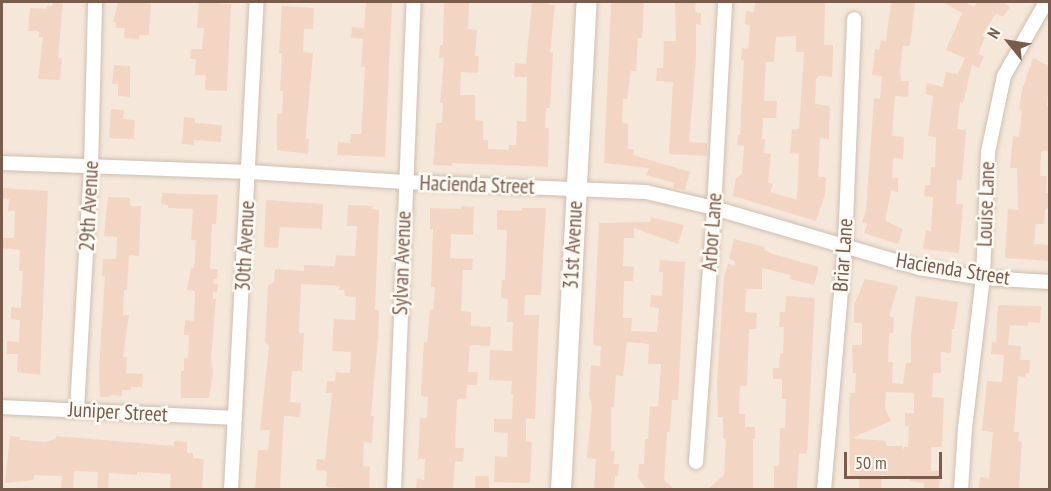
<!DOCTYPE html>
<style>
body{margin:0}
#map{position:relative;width:1051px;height:491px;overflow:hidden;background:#fdf6ec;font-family:"PT Sans Narrow",sans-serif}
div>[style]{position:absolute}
.residential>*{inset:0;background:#f5e8da;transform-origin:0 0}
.building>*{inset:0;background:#f3d5c3;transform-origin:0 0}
.roads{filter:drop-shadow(0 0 2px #d1beb0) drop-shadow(0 0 2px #d1beb0)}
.street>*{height:14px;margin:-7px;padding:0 7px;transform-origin:7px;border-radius:7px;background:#fff}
.secondary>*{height:20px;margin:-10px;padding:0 10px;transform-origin:10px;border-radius:10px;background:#fff}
span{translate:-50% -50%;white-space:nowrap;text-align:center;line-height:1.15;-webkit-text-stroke:5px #fffaf3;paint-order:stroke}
.street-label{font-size:21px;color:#7a5c4d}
.frame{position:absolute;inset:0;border:3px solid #7a5c4d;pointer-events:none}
.north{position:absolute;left:979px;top:12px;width:60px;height:60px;-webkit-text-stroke:4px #fffaf3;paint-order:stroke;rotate:300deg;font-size:16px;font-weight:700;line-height:24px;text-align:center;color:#7a5c4d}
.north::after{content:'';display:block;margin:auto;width:21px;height:27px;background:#7a5c4d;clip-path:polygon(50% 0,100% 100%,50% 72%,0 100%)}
.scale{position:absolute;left:844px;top:452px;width:98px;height:27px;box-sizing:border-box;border:3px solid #7a5c4d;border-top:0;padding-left:8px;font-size:18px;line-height:21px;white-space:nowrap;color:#7a5c4d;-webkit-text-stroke:4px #fffaf3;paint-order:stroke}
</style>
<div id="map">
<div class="residential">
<div style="left:2px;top:2px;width:1047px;height:487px"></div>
</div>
<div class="building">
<div style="clip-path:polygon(53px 2px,63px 2px,58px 58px,62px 58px,60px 80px,38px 79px,43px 37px,39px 37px,39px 31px,28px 31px,30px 8px,47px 9px,47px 6px,52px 6px)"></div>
<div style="clip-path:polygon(118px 2px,151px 2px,149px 35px,139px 35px,139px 39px,124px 38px,125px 28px,116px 28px,116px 22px,113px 22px)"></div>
<div style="clip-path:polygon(199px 2px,231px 4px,227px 91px,205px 90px,206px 75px,195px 75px,196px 59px,190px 59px,191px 49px,202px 49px,204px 28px,197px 28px)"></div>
<div style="clip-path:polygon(366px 2px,392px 2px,385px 157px,337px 155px,338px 142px,350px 143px,351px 134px,361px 134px,365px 67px,361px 67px,363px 39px,351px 38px,352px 27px,364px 28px)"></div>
<div style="clip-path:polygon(444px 2px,469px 2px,468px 29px,477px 30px,475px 56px,479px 56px,478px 73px,461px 72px,460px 95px,475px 95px,475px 120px,483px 121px,483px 140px,488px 140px,488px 149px,509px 150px,509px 145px,516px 145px,517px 121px,526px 122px,527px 77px,514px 77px,515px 63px,526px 64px,532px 2px,549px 2px,549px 5px,555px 5px,550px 52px,553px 53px,550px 108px,546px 108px,545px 128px,549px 128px,548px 167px,452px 163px,452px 166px,433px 165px,436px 123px,442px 123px,443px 103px,440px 103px,444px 58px,439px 58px,440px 45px,443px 45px)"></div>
<div style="clip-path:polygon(611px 2px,644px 2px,642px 38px,638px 38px,636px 71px,631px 71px,627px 99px,623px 99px,622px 123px,628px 124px,628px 149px,634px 149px,633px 155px,690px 172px,685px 190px,673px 187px,674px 183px,646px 175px,649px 168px,604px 163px)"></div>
<div style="clip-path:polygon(675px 2px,696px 2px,695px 12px,701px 13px,701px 25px,696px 24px,696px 59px,689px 142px,707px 143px,707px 156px,669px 154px,673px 82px,656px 81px,657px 68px,663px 68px,664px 41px,676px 41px)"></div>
<div style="clip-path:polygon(evenodd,755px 2px,825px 2px,824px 45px,833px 45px,833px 54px,832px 77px,818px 76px,816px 80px,815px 104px,830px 106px,829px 139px,820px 138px,818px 177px,826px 177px,825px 194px,816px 221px,733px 196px,736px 178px,742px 174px,744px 146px,737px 145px,738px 135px,740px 135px,744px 60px,741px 60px,742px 48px,748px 49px,750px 25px,745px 24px,746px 11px,754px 12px,755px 2px,796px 36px,796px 52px,804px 52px,799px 129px,792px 129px,790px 153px,799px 154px,797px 200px,770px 192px,773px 184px,768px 183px,771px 154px,764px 153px,765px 139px,762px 139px,763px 118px,776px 118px,777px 101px,764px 101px,766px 62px,774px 62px,776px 37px,796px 36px)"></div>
<div style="clip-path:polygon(891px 2px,915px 2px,910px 46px,903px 46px,900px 71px,901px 81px,909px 81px,908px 97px,895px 96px,892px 136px,904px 137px,903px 159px,893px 158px,892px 178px,898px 178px,898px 192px,891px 191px,885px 221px,903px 229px,898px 244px,864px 233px,867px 224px,862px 222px,866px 210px,874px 98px,880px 99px,882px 76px,872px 75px,875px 49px,879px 50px,881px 40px,886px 41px)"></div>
<div style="clip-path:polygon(942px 2px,965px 2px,974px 7px,977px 2px,1003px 2px,1010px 7px,1003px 17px,996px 13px,982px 36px,985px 37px,978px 54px,984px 56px,979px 68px,972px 65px,963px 103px,960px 102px,957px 129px,966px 130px,962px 180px,957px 180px,956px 204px,963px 204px,959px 253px,923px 249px,926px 230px,931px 231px,933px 197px,924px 196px,925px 185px,930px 185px,931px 167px,935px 167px,936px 137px,928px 136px,933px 96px,925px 94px,927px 83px,943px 87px,946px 72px,958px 74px,965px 58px,946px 50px,962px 13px)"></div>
<div style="clip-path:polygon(282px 6px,314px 8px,313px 29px,304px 29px,303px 52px,313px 53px,306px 132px,306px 139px,309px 139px,308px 154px,277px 150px,277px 113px,282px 114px,283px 91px,280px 91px,282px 53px,279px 53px)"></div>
<div style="clip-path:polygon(1033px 58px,1050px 66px,1047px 106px,1050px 107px,1050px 137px,1048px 151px,1041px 151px,1040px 176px,1047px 176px,1046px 193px,1050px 193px,1050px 206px,1045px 210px,1044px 224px,1036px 224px,1034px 244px,1050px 245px,1050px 261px,1005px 258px,1008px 209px,1018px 210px,1017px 168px,1010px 168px,1013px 136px,1019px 137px,1022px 110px,1019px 109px,1022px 90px)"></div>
<div style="clip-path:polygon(114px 65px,130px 66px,130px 97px,118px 96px,118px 84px,112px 84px)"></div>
<div style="clip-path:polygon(111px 109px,124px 110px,123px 119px,135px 120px,134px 139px,109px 138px)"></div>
<div style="clip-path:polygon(184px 117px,195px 118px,195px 123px,222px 125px,221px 142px,194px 140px,194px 145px,182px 144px)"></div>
<div style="clip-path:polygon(2px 188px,48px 191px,40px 375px,17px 372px,18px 354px,7px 354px,7px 341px,19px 342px,20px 320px,11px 319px,11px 307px,21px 308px,23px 271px,19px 271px,20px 250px,2px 248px,2px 238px,14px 238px,15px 211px,8px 211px,9px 199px,2px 198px)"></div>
<div style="clip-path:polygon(162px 193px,218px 195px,216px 224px,212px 224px,210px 269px,218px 269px,217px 279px,214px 279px,213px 284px,218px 284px,217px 292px,213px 292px,213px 299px,216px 299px,211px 358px,213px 373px,209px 398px,181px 398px,181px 371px,184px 371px,184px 358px,188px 358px,189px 335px,184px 335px,185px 320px,194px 321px,195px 291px,187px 290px,191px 268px,194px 268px,196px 240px,191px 240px,193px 209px,168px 208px,168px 205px,161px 204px)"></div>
<div style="clip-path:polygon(108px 197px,130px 198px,130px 206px,141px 206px,139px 256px,129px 255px,127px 290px,124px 290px,123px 315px,129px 315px,123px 357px,127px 357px,126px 373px,143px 374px,142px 387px,131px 387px,131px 390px,122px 390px,122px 396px,110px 395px,110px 397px,100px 397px,99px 368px,105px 276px,102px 276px,103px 259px,116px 259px,117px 237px,104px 236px)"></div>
<div style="clip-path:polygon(266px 200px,323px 204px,322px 229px,280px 227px,278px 248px,264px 247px)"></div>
<div style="clip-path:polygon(348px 205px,373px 206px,372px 209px,379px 210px,375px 310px,379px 310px,378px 338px,371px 416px,374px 416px,373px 427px,372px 443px,364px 442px,363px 466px,370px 467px,369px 489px,326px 487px,327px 471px,316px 470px,317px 459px,325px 460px,332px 393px,326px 393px,327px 381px,335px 381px,336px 372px,350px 373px,351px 352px,332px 351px,334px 319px,355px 320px,356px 297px,345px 296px,344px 290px,339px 290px,340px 286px,301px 284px,299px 333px,304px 333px,302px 371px,292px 371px,290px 402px,301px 403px,300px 417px,284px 416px,280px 489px,255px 489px,258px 450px,268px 450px,270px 430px,260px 430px,269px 346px,265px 342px,268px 286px,274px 282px,275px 269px,304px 271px,304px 265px,335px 266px,336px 255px,355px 256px,357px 226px,347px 226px)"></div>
<div style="clip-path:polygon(461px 206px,474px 207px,473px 235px,451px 234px,450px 258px,473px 259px,472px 270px,463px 270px,461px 311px,471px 312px,471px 326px,491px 327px,490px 346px,470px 345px,468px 372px,478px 372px,477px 385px,467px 385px,466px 399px,457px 399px,455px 448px,464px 448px,463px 462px,455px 461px,453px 489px,416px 489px,417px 479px,424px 480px,425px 459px,418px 459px,420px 418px,427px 418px,428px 397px,421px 396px,424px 342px,427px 342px,430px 309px,433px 310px,435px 287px,431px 287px,433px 229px,430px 229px,430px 208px,461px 209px)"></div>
<div style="clip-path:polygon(522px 208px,546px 208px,541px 295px,525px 295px,524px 315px,539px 315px,535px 419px,526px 418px,526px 441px,532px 442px,530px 483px,494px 482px,495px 456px,507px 457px,508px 433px,494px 432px,494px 419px,512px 419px,513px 394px,511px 394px,512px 381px,489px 380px,490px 350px,512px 351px,513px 322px,507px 322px,508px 299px,501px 298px,502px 280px,505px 280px,507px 230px,497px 230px,497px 210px,522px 211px)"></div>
<div style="clip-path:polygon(651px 217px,684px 225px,678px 244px,634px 228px,634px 238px,624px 238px,623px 266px,634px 267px,633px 281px,624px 281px,623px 318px,632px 318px,631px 331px,657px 332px,659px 308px,650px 307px,651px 295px,662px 296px,663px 272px,659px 272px,660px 260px,685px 262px,678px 400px,672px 400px,670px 432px,667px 432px,664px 480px,674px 489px,647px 489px,638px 478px,639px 464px,644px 464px,645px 439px,648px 439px,650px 406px,658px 407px,661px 364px,648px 364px,649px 344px,627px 342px,623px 376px,616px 375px,614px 407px,611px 407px,611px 451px,615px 451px,614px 464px,619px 464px,618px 476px,615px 476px,614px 489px,594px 489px,596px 459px,587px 458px,592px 406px,589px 396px,591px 365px,600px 366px,601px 346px,593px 345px,599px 223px,650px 222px)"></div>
<div style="clip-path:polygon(734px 239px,765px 247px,764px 250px,773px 254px,819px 267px,814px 285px,790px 279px,791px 275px,762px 268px,762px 289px,746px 289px,745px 312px,757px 313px,756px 329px,749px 329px,747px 386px,740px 386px,739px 414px,745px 414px,745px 427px,755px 427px,755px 439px,753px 439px,753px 489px,708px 489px,724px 475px,726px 439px,723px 438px,723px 417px,718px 417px,717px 383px,724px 277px,728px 264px,735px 265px,735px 261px,729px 259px)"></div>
<div style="clip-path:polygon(evenodd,865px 279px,898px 286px,889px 316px,894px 317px,893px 333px,889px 333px,888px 362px,893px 362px,892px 383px,903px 384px,906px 363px,911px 363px,911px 334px,916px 296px,958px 302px,954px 329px,952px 329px,951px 353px,941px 352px,941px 373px,933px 373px,932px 397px,944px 398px,942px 447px,931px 447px,931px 471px,941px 471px,939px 489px,924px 489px,924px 483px,910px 481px,910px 478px,882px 475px,881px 489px,859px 489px,859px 477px,850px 477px,849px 410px,850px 393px,855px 393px,856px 373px,853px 373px,852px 345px,862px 345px,862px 323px,854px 323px,854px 305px,865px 279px,886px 392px,914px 393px,914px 413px,905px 413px,905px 426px,909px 426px,908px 447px,904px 447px,904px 450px,902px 446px,886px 446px,886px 441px,852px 438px,891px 421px,885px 408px,886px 392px)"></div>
<div style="clip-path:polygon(786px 296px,815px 298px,807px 454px,799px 453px,797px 489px,774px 489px,774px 466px,779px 466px,780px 428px,785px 428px,786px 399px,782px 399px,782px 379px,773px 379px,773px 368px,779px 368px,780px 353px,783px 353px,784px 327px,779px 327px,780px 312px,785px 312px)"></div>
<div style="clip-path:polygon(998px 305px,1041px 306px,1040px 323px,1028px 322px,1028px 326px,1010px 325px,1008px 345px,1021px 346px,1020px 360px,1030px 360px,1029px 373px,1026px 373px,1025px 377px,1018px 376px,1014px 432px,1019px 432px,1018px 441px,1022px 442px,1019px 489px,979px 489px,980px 477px,989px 478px,993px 432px,982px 431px,987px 381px,1002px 382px,1004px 355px,991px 354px,992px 342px,996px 342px)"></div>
<div style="clip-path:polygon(10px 436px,20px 437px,20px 440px,45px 442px,56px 439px,56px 436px,174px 446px,174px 441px,187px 442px,187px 453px,193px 453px,193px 458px,204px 459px,202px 489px,170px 489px,171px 474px,137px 472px,137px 475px,109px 473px,108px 489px,97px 489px,98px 472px,74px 471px,73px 489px,61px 489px,62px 476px,34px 475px,34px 480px,5px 483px)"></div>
<div style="left:475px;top:476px;width:14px;height:12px"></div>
</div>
<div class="roads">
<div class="street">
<div style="left:2px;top:163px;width:248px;rotate:2.1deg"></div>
<div style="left:250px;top:172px;width:155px;rotate:3.7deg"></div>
<div style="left:405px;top:182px;width:241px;rotate:2.4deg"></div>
<div style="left:646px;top:192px;width:70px;rotate:13.2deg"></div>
<div style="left:714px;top:208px;width:214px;rotate:16.3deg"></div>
<div style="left:919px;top:268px;width:65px;rotate:8.9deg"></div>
<div style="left:983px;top:278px;width:67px;rotate:3.4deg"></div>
<div style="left:2px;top:407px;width:233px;rotate:2.7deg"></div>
<div style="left:77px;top:409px;width:241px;rotate:-86.7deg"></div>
<div style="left:91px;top:168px;width:166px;rotate:-88.6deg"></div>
<div style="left:696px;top:462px;width:255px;rotate:-85.9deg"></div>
<div style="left:714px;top:208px;width:206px;rotate:-86.9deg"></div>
<div style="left:231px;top:490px;width:489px;rotate:-87deg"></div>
<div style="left:394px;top:490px;width:488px;rotate:-87.7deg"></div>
<div style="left:824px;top:490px;width:244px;rotate:-85.1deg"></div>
<div style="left:845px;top:247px;width:228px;rotate:-87.7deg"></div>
<div style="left:961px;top:490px;width:62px;rotate:-86.3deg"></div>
<div style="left:965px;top:428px;width:151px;rotate:-83.2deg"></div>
<div style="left:983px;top:278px;width:126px;rotate:-87.7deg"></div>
<div style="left:988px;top:152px;width:78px;rotate:-78.1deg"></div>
<div style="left:1004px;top:76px;width:85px;rotate:-60.4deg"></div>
</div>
<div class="secondary">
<div style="left:561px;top:490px;width:489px;rotate:-87deg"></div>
</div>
</div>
<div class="street-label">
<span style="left:477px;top:185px;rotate:2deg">Hacienda Street</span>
<span style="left:986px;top:204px;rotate:-88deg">Louise Lane</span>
<span style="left:89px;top:206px;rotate:-87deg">29th Avenue</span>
<span style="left:712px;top:232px;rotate:-86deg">Arbor Lane</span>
<span style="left:573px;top:245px;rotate:-87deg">31st Avenue</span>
<span style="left:245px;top:246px;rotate:-87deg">30th Avenue</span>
<span style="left:843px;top:255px;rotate:-86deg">Briar Lane</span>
<span style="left:402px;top:263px;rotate:-88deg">Sylvan Avenue</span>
<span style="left:953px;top:269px;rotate:9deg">Hacienda Street</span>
<span style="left:118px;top:412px;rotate:3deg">Juniper Street</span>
</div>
<div class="frame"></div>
<div class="north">N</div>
<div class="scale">50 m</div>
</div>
